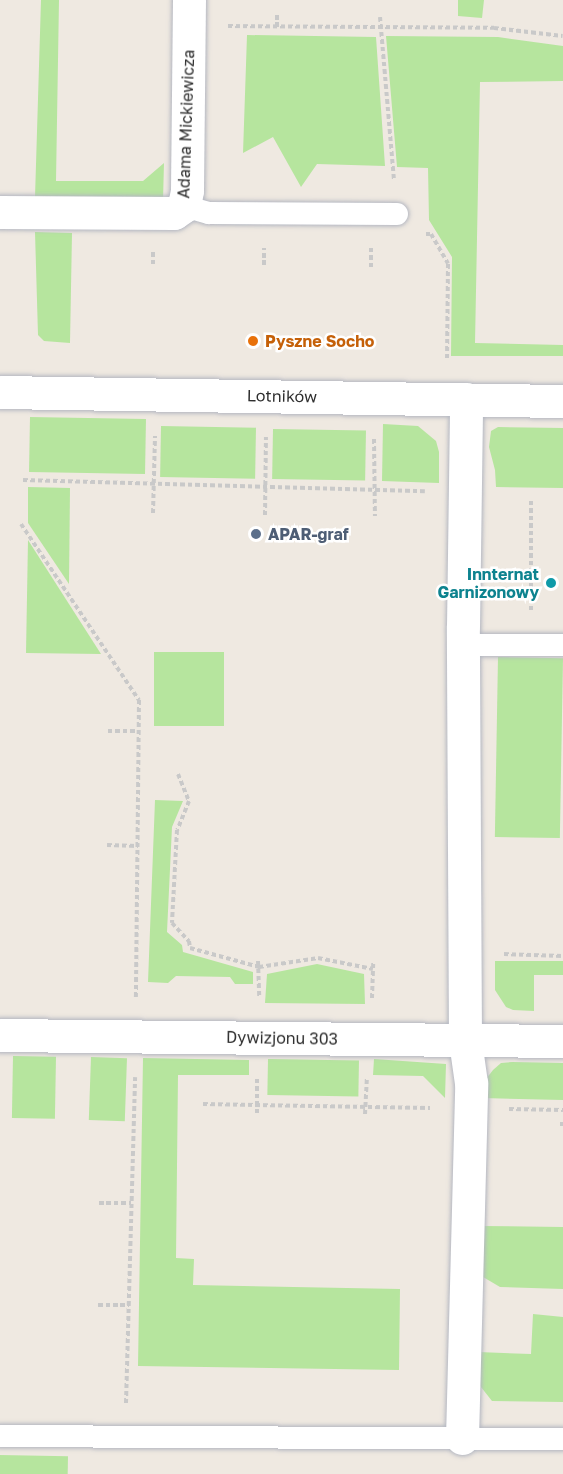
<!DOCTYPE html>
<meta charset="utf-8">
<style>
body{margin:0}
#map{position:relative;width:563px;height:1474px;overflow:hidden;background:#efe9e1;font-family:"Golos Text",sans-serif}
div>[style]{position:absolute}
.green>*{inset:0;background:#b6e59e;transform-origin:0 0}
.path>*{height:4px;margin-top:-2px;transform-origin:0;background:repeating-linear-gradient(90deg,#c9c9c9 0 4.5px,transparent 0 7.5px)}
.roads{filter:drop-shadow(0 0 2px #b4b7c1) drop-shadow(0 0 2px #b4b7c1)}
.lane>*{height:22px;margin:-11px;padding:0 11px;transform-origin:11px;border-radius:11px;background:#fff}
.street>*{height:33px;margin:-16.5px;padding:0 16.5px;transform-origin:16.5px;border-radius:16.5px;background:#fff}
.dots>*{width:16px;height:16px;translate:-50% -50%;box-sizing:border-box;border:3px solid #fff;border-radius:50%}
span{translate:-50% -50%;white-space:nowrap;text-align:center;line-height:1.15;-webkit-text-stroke:5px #fff;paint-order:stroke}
.street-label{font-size:16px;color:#2e2e2e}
.food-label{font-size:16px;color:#c56008;font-weight:700}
.left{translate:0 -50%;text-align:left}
.service-label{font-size:16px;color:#4e5e75;font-weight:700}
.culture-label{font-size:16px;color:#0d838f;font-weight:700}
.right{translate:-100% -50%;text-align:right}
</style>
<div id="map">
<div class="green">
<div style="clip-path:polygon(41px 0,59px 0,56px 181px,143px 181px,164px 163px,163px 201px,35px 197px)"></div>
<div style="clip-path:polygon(458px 0,484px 0,482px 18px,458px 16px)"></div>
<div style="clip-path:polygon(247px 35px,376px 37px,385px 166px,317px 164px,301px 187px,273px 137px,243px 153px)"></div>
<div style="clip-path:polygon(386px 36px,498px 37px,563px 46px,563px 81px,480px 82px,475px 343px,563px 345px,563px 356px,451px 356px,452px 257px,429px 220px,428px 168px,397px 167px)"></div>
<div style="clip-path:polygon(35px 232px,72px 233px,70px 343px,44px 341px,38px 335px)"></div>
<div style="left:30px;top:417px;width:116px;height:55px;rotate:1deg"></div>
<div style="clip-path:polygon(383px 424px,418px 426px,436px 441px,439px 452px,439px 483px,382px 481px)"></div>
<div style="left:161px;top:426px;width:95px;height:51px;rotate:1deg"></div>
<div style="clip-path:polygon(498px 427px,563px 428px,563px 488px,496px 487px,495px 470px,489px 447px,491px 431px)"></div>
<div style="left:273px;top:429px;width:93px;height:50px;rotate:1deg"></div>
<div style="clip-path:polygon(28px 487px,70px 488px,69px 584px,28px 523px)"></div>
<div style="clip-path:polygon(28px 540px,101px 654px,26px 653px)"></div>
<div style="left:154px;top:652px;width:70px;height:74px"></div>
<div style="left:498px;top:657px;width:65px;height:180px;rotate:1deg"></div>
<div style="clip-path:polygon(155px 800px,183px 801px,172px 827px,167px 932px,182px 945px,183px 952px,253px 972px,253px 984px,235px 984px,230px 977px,176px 976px,168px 983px,148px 982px)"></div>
<div style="clip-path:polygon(495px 961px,563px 961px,563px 975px,534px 975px,534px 1011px,513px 1010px,506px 1007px,495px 990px)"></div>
<div style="clip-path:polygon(317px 964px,364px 974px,365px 1004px,265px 1003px,267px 974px)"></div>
<div style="left:13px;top:1056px;width:43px;height:62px;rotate:1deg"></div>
<div style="left:91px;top:1057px;width:36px;height:63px;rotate:2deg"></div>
<div style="clip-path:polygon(143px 1058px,249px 1060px,249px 1075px,178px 1075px,176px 1258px,194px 1259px,193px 1285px,400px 1289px,399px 1370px,138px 1366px)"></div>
<div style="left:268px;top:1059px;width:91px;height:36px;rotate:1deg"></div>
<div style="clip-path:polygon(374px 1059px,446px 1064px,445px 1098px,423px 1076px,373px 1075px)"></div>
<div style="clip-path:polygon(512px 1062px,563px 1063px,563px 1100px,482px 1098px,486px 1079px,493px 1070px,501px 1063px)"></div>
<div style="clip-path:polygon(480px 1226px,563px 1227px,563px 1289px,500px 1287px,478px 1274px)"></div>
<div style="clip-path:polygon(533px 1314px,563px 1317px,563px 1402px,492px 1401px,477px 1382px,478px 1352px,531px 1354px)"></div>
<div style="left:0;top:1455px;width:68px;height:19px;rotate:1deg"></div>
</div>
<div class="path">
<div style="left:380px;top:17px;width:164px;rotate:85.1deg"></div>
<div style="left:228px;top:26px;width:266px;rotate:0.4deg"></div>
<div style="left:494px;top:28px;width:69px;rotate:6.6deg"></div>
<div style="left:277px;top:27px;width:12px;rotate:-90deg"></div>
<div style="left:426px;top:234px;width:5px"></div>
<div style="left:431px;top:234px;width:34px;rotate:60deg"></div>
<div style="left:448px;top:264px;width:94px;rotate:90.6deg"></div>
<div style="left:153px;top:264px;width:12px;rotate:-90deg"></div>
<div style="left:264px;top:265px;width:17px;rotate:-90deg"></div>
<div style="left:371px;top:267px;width:20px;rotate:-90deg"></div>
<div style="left:374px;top:439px;width:77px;rotate:89.3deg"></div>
<div style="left:23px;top:480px;width:402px;rotate:1.6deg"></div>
<div style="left:531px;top:501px;width:110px;rotate:90deg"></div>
<div style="left:153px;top:513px;width:77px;rotate:-88.5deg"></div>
<div style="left:265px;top:515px;width:78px;rotate:-89.3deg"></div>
<div style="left:21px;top:524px;width:212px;rotate:56.2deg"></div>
<div style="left:139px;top:700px;width:298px;rotate:90.6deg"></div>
<div style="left:108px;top:731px;width:30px"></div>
<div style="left:178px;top:774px;width:29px;rotate:68deg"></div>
<div style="left:189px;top:801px;width:31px;rotate:112deg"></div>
<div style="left:177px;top:830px;width:93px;rotate:93.1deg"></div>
<div style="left:172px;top:923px;width:25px;rotate:47deg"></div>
<div style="left:189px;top:941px;width:7px;rotate:82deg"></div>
<div style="left:190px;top:948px;width:72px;rotate:15.4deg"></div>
<div style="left:259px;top:967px;width:60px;rotate:-8.7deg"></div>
<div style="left:318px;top:958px;width:56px;rotate:11.3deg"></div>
<div style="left:107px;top:845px;width:31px;rotate:2deg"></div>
<div style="left:504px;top:954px;width:59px;rotate:1.9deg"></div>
<div style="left:258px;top:961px;width:37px;rotate:88deg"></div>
<div style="left:372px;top:998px;width:35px;rotate:-88deg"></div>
<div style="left:203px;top:1104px;width:227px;rotate:1deg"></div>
<div style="left:509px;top:1109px;width:54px;rotate:1.1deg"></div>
<div style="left:257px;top:1113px;width:36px;rotate:-90deg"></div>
<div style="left:365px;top:1114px;width:37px;rotate:-87deg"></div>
<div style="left:560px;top:1124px;width:3px"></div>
<div style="left:99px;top:1203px;width:32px"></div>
<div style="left:98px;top:1305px;width:31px"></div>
<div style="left:126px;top:1403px;width:326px;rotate:-88.4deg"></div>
</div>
<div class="roads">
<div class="lane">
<div style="left:184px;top:206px;width:26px;rotate:16deg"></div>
<div style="left:209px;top:213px;width:188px;rotate:0.3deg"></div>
<div style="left:464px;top:645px;width:99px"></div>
<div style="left:0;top:1436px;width:563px;rotate:0.31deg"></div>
</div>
<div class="street">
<div style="left:0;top:212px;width:174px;rotate:0.3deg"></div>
<div style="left:174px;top:213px;width:12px;rotate:-35deg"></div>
<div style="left:184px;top:206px;width:16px;rotate:-79deg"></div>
<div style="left:187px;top:190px;width:190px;rotate:-89.4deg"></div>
<div style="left:0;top:392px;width:563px;rotate:0.92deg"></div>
<div style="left:0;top:1035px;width:563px;rotate:0.61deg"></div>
<div style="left:462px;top:1438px;width:355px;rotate:-88.5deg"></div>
<div style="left:471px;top:1083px;width:42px;rotate:-98.1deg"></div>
<div style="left:465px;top:1041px;width:415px;rotate:-90.3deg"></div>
<div style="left:463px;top:626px;width:227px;rotate:-89.2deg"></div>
</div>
</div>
<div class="dots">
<div style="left:253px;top:341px;background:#e8710a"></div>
<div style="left:256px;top:534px;background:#5c6f8a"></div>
<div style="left:551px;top:583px;background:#0f9aa8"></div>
</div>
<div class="street-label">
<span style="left:186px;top:124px;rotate:-88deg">Adama Mickiewicza</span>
<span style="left:282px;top:396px;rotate:1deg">Lotników</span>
<span style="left:282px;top:1038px;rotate:1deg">Dywizjonu 303</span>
</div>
<div class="food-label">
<span class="left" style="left:265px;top:341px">Pyszne Socho</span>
</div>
<div class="service-label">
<span class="left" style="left:268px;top:534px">APAR-graf</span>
</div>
<div class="culture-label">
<span class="right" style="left:539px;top:583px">Innternat<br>Garnizonowy</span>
</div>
</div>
